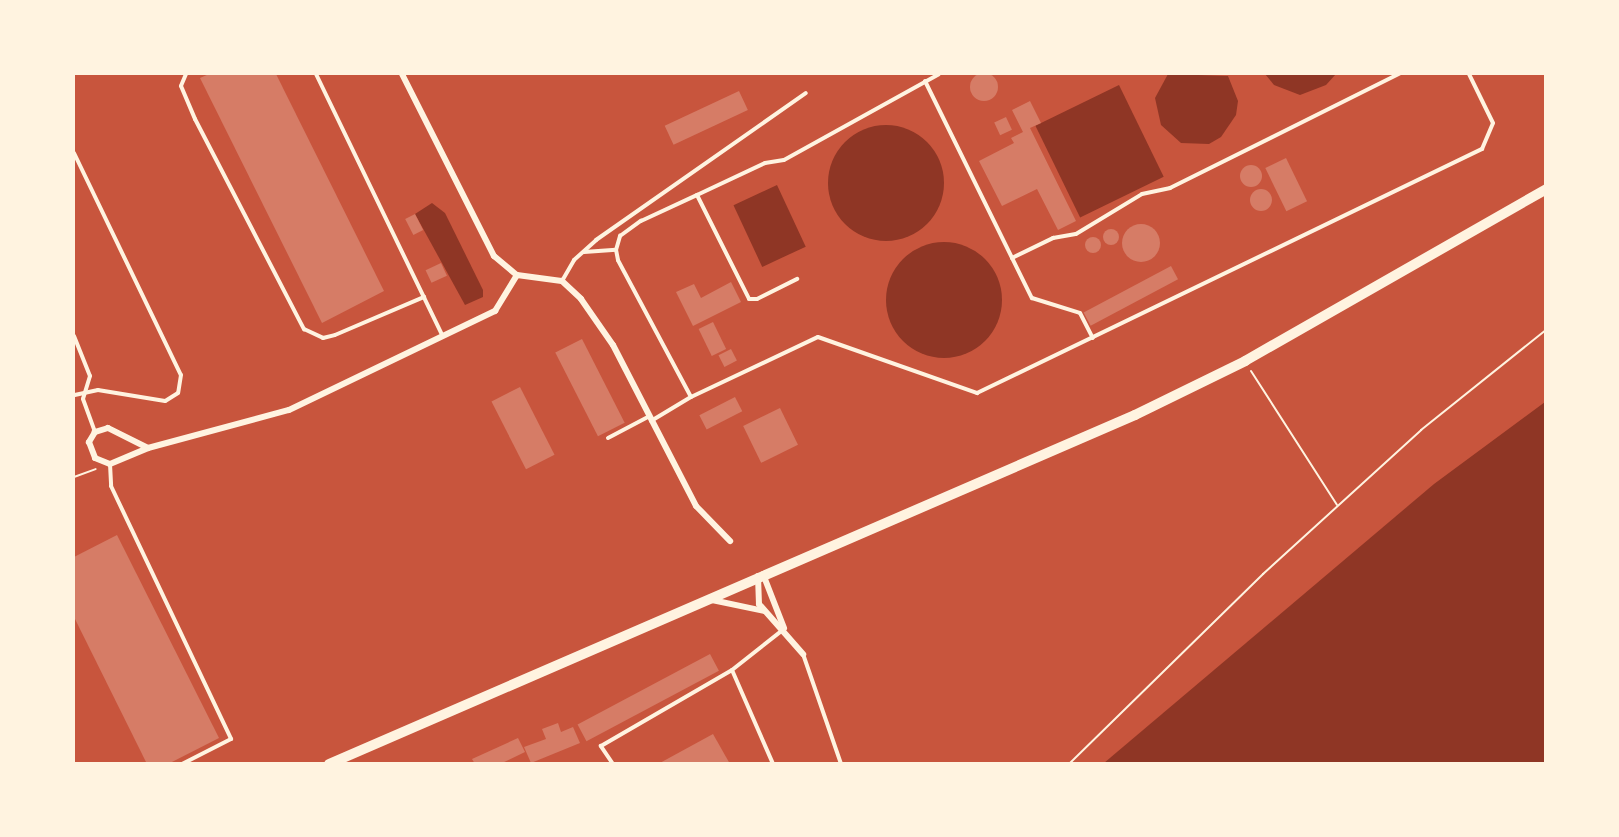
<!DOCTYPE html>
<style>
body{margin:0}
#map{position:relative;width:1619px;height:837px;overflow:hidden;background:#c8553d;font-family:Manrope,sans-serif}
div>[style]{position:absolute}
.water>*{inset:0;background:#8f3625;transform-origin:0 0}
.round{border-radius:50%}
.building>*{inset:0;background:#d67c66;transform-origin:0 0}
.path>*{height:2px;margin:-1px;padding:0 1px;transform-origin:1px;border-radius:1px;background:#fff3e0}
.service>*{height:4px;margin:-2px;padding:0 2px;transform-origin:2px;border-radius:2px;background:#fff3e0}
.minor>*{height:6px;margin:-3px;padding:0 3px;transform-origin:3px;border-radius:3px;background:#fff3e0}
.primary>*{height:10px;margin:-5px;padding:0 5px;transform-origin:5px;border-radius:5px;background:#fff3e0}
span{translate:-50% -50%;white-space:nowrap;text-align:center;line-height:1.15;-webkit-text-stroke:5px #fff3e0;paint-order:stroke}
.frame{position:absolute;inset:0;border:75px solid #fff3e0;pointer-events:none}
</style>
<div id="map">
<div class="water">
<div style="clip-path:polygon(1168px 74px,1228px 76px,1238px 101px,1236px 115px,1221px 137px,1209px 144px,1181px 143px,1161px 125px,1155px 98px)"></div>
<div style="clip-path:polygon(1265px 74px,1336px 74px,1326px 85px,1300px 95px,1274px 85px)"></div>
<div style="left:1119px;top:85px;width:102px;height:93px;rotate:64deg"></div>
<div class="round" style="left:828px;top:125px;width:116px;height:116px"></div>
<div style="left:777px;top:185px;width:68px;height:48px;rotate:65deg"></div>
<div style="clip-path:polygon(432px 203px,445px 213px,483px 290px,483px 297px,465px 305px,415px 214px)"></div>
<div class="round" style="left:886px;top:242px;width:116px;height:116px"></div>
<div style="clip-path:polygon(1545px 402px,1545px 763px,1104px 763px,1434px 484px)"></div>
</div>
<div class="building">
<div class="round" style="left:970px;top:73px;width:28px;height:28px"></div>
<div style="clip-path:polygon(209px 74px,276px 74px,384px 291px,322px 323px,200px 78px)"></div>
<div style="left:739px;top:91px;width:21px;height:82px;rotate:65deg"></div>
<div style="clip-path:polygon(1030px 101px,1041px 123px,1030px 128px,1076px 221px,1058px 230px,1037px 189px,1002px 206px,979px 161px,1014px 143px,1011px 138px,1023px 132px,1012px 110px)"></div>
<div style="left:1006px;top:117px;width:14px;height:13px;rotate:65deg"></div>
<div style="left:1286px;top:158px;width:48px;height:23px;rotate:64deg"></div>
<div class="round" style="left:1240px;top:165px;width:22px;height:22px"></div>
<div class="round" style="left:1250px;top:189px;width:22px;height:22px"></div>
<div style="left:415px;top:214px;width:18px;height:11px;rotate:63deg"></div>
<div class="round" style="left:1122px;top:224px;width:38px;height:38px"></div>
<div class="round" style="left:1103px;top:229px;width:16px;height:16px"></div>
<div class="round" style="left:1085px;top:237px;width:16px;height:16px"></div>
<div style="left:441px;top:263px;width:14px;height:17px;rotate:65deg"></div>
<div style="left:1171px;top:266px;width:15px;height:99px;rotate:62deg"></div>
<div style="clip-path:polygon(731px 282px,741px 302px,693px 326px,676px 292px,694px 284px,701px 298px)"></div>
<div style="left:713px;top:322px;width:30px;height:16px;rotate:64deg"></div>
<div style="left:582px;top:339px;width:94px;height:30px;rotate:63deg"></div>
<div style="left:731px;top:349px;width:13px;height:14px;rotate:63deg"></div>
<div style="left:520px;top:387px;width:76px;height:32px;rotate:63deg"></div>
<div style="left:735px;top:397px;width:16px;height:40px;rotate:63deg"></div>
<div style="left:780px;top:408px;width:41px;height:41px;rotate:64deg"></div>
<div style="clip-path:polygon(117px 535px,219px 738px,168px 764px,147px 764px,74px 617px,74px 557px)"></div>
<div style="left:710px;top:654px;width:19px;height:150px;rotate:62deg"></div>
<div style="clip-path:polygon(558px 723px,561px 732px,573px 727px,580px 743px,531px 763px,524px 747px,546px 739px,542px 729px)"></div>
<div style="clip-path:polygon(713px 734px,730px 764px,658px 764px)"></div>
<div style="clip-path:polygon(518px 738px,525px 752px,500px 764px,475px 764px,472px 759px)"></div>
</div>
<div class="path">
<div style="left:1251px;top:371px;width:159px;rotate:57.3deg"></div>
<div style="left:74px;top:477px;width:23px;rotate:-20deg"></div>
<div style="left:1069px;top:764px;width:272px;rotate:-44.4deg"></div>
<div style="left:1263px;top:574px;width:214px;rotate:-42.3deg"></div>
<div style="left:1421px;top:430px;width:160px;rotate:-38.7deg"></div>
</div>
<div class="service">
<div style="left:186px;top:74px;width:13px;rotate:113deg"></div>
<div style="left:181px;top:86px;width:36px;rotate:67deg"></div>
<div style="left:195px;top:119px;width:237px;rotate:62.6deg"></div>
<div style="left:304px;top:329px;width:21px;rotate:25deg"></div>
<div style="left:323px;top:338px;width:12px;rotate:-14deg"></div>
<div style="left:335px;top:335px;width:97px;rotate:-23.1deg"></div>
<div style="left:316px;top:74px;width:290px;rotate:64.2deg"></div>
<div style="left:925px;top:81px;width:242px;rotate:63.8deg"></div>
<div style="left:1032px;top:298px;width:50px;rotate:17.4deg"></div>
<div style="left:1080px;top:313px;width:28px;rotate:63deg"></div>
<div style="left:74px;top:153px;width:246px;rotate:64.3deg"></div>
<div style="left:181px;top:375px;width:18px;rotate:99deg"></div>
<div style="left:178px;top:393px;width:15px;rotate:148deg"></div>
<div style="left:165px;top:401px;width:68px;rotate:-170.7deg"></div>
<div style="left:98px;top:390px;width:25px;rotate:168deg"></div>
<div style="left:697px;top:195px;width:116px;rotate:63.4deg"></div>
<div style="left:749px;top:299px;width:8px"></div>
<div style="left:757px;top:299px;width:45px;rotate:-26.6deg"></div>
<div style="left:584px;top:252px;width:32px;rotate:-4deg"></div>
<div style="left:1012px;top:258px;width:46px;rotate:-26deg"></div>
<div style="left:1053px;top:238px;width:23px;rotate:-10deg"></div>
<div style="left:1076px;top:234px;width:77px;rotate:-31.2deg"></div>
<div style="left:1142px;top:194px;width:29px;rotate:-12deg"></div>
<div style="left:1170px;top:188px;width:256px;rotate:-26.5deg"></div>
<div style="left:562px;top:281px;width:24px;rotate:-60deg"></div>
<div style="left:574px;top:260px;width:30px;rotate:-42deg"></div>
<div style="left:596px;top:240px;width:256px;rotate:-35deg"></div>
<div style="left:74px;top:336px;width:43px;rotate:68.2deg"></div>
<div style="left:90px;top:376px;width:24px;rotate:107deg"></div>
<div style="left:83px;top:399px;width:35px;rotate:70deg"></div>
<div style="left:691px;top:397px;width:155px;rotate:-118.1deg"></div>
<div style="left:618px;top:260px;width:10px;rotate:-101deg"></div>
<div style="left:616px;top:250px;width:15px;rotate:-74deg"></div>
<div style="left:620px;top:236px;width:26px;rotate:-36deg"></div>
<div style="left:641px;top:221px;width:62px;rotate:-24.9deg"></div>
<div style="left:697px;top:195px;width:75px;rotate:-25.2deg"></div>
<div style="left:765px;top:163px;width:19px;rotate:-9deg"></div>
<div style="left:784px;top:160px;width:177px;rotate:-29deg"></div>
<div style="left:651px;top:421px;width:47px;rotate:-31deg"></div>
<div style="left:691px;top:397px;width:140px;rotate:-25.3deg"></div>
<div style="left:818px;top:337px;width:169px;rotate:19.4deg"></div>
<div style="left:977px;top:393px;width:561px;rotate:-25.79deg"></div>
<div style="left:1482px;top:149px;width:28px;rotate:-67deg"></div>
<div style="left:1493px;top:123px;width:55px;rotate:-116.1deg"></div>
<div style="left:608px;top:438px;width:45px;rotate:-27.7deg"></div>
<div style="left:110px;top:464px;width:22px;rotate:87deg"></div>
<div style="left:111px;top:486px;width:280px;rotate:64.6deg"></div>
<div style="left:231px;top:739px;width:55px;rotate:153deg"></div>
<div style="left:803px;top:654px;width:116px;rotate:70.9deg"></div>
<div style="left:732px;top:670px;width:103px;rotate:66.4deg"></div>
<div style="left:613px;top:764px;width:22px;rotate:-124deg"></div>
<div style="left:601px;top:746px;width:151px;rotate:-30.1deg"></div>
<div style="left:732px;top:670px;width:66px;rotate:-38.3deg"></div>
</div>
<div class="minor">
<div style="left:402px;top:74px;width:204px;rotate:63.2deg"></div>
<div style="left:494px;top:256px;width:30px;rotate:40deg"></div>
<div style="left:517px;top:275px;width:45px;rotate:7.6deg"></div>
<div style="left:562px;top:281px;width:26px;rotate:43deg"></div>
<div style="left:581px;top:299px;width:56px;rotate:55.2deg"></div>
<div style="left:613px;top:345px;width:181px;rotate:62.7deg"></div>
<div style="left:696px;top:506px;width:49px;rotate:45.8deg"></div>
<div style="left:148px;top:448px;width:45px;rotate:-153.4deg"></div>
<div style="left:108px;top:428px;width:14px;rotate:163deg"></div>
<div style="left:95px;top:432px;width:12px;rotate:121deg"></div>
<div style="left:89px;top:442px;width:17px;rotate:69deg"></div>
<div style="left:95px;top:458px;width:16px;rotate:22deg"></div>
<div style="left:110px;top:464px;width:41px;rotate:-22.8deg"></div>
<div style="left:148px;top:448px;width:146px;rotate:-15.1deg"></div>
<div style="left:289px;top:410px;width:229px;rotate:-25.7deg"></div>
<div style="left:495px;top:311px;width:42px;rotate:-58.6deg"></div>
<div style="left:763px;top:574px;width:58px;rotate:68.7deg"></div>
<div style="left:758px;top:576px;width:28px;rotate:88deg"></div>
<div style="left:759px;top:604px;width:67px;rotate:48.7deg"></div>
<div style="left:712px;top:600px;width:53px;rotate:11.9deg"></div>
</div>
<div class="primary">
<div style="left:329px;top:764px;width:878px;rotate:-23.41deg"></div>
<div style="left:1135px;top:415px;width:123px;rotate:-26.1deg"></div>
<div style="left:1245px;top:361px;width:347px;rotate:-29.7deg"></div>
</div>
<div class="frame"></div>
</div>
